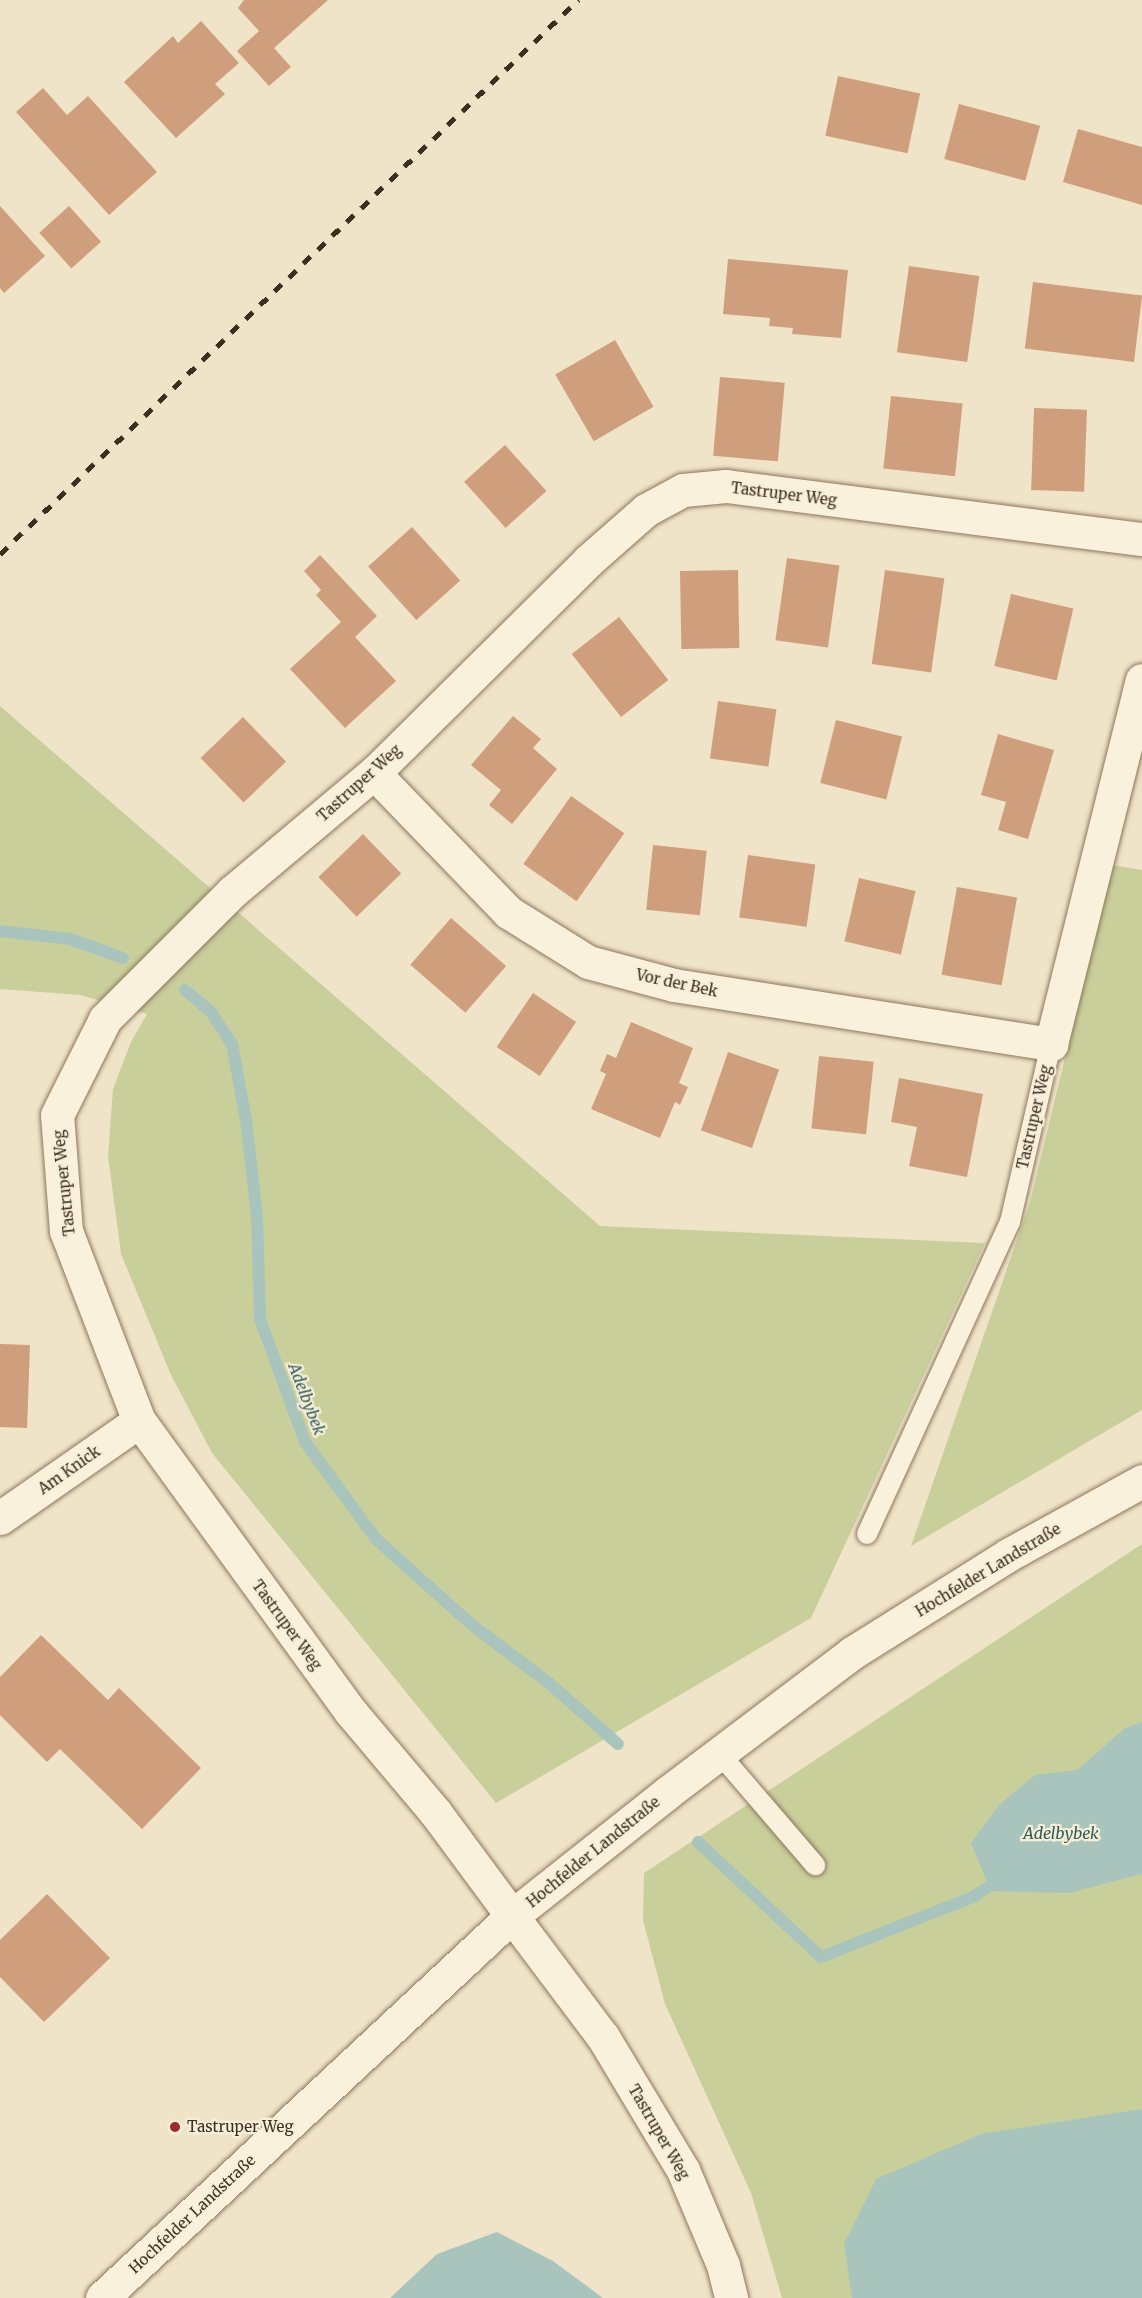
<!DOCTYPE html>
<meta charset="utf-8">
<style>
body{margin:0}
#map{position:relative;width:1142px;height:2298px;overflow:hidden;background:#f0e4c8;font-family:Merriweather,serif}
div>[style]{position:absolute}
.green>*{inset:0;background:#c9cf9b}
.water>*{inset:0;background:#a9c4bc}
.stream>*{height:12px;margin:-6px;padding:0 6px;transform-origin:6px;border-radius:6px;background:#a9c4bc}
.building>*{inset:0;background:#cf9f7d;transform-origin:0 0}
.roads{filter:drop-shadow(0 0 2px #8d765c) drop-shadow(0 0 2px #8d765c)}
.service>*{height:20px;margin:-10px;padding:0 10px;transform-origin:10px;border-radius:10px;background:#faf1dc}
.minor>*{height:33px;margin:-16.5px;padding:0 16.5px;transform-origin:16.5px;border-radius:16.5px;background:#faf1dc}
.tertiary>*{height:33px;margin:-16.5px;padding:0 16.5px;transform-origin:16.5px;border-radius:16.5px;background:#faf1dc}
.secondary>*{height:33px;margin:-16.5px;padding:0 16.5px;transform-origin:16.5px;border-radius:16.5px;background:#faf1dc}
.rail>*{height:4.5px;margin-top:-2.25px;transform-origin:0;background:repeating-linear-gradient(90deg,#3d2e20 0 10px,transparent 0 20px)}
.dots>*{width:16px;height:16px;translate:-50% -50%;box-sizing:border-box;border:3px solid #f7eed8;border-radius:50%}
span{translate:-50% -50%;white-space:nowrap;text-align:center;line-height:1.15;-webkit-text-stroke:4.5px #f7eed8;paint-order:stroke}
.street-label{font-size:15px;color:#3d2e20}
.poi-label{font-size:15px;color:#3d2e20}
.left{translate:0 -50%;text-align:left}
.water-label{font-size:16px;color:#2f5d5a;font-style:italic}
</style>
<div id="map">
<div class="green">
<div style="clip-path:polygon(0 706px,600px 1226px,985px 1243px,811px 1618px,496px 1803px,212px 1453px,171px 1375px,121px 1254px,108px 1156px,113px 1089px,131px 1042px,147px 1014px,80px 995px,0 989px)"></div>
<div style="clip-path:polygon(1112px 865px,1142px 870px,1142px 1410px,911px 1546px,1030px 1202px)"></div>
<div style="clip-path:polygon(1142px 1544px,1142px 2298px,782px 2298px,751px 2193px,665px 2004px,643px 1920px,644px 1873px)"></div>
</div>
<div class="water">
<div style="clip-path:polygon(1142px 1722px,1142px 1874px,1069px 1893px,991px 1891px,971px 1843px,999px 1805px,1035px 1775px,1077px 1770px,1125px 1728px)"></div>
<div style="clip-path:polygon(1142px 2109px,1142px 2298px,852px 2298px,844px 2244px,876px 2179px,981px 2134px)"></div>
<div style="clip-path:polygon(497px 2232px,553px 2261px,603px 2298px,390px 2298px,437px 2254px)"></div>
</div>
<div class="stream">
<div style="left:0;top:931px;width:70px;rotate:6.5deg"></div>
<div style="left:70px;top:939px;width:56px;rotate:19.7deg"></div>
<div style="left:185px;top:990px;width:34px;rotate:40deg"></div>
<div style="left:211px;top:1012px;width:38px;rotate:57deg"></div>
<div style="left:232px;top:1044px;width:77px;rotate:79.6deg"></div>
<div style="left:246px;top:1120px;width:97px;rotate:83.5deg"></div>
<div style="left:257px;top:1216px;width:103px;rotate:88.3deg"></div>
<div style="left:260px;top:1319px;width:131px;rotate:69.9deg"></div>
<div style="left:305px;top:1442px;width:120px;rotate:53.8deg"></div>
<div style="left:376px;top:1539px;width:129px;rotate:41.9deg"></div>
<div style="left:472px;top:1625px;width:96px;rotate:37deg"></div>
<div style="left:549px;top:1683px;width:92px;rotate:41.5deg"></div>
<div style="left:698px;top:1842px;width:168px;rotate:43.1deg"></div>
<div style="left:821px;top:1957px;width:163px;rotate:-21.5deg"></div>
<div style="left:973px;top:1897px;width:36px;rotate:-34deg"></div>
</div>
<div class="building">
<div style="clip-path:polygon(244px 0,328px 0,274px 48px,291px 67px,269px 86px,237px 51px,259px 31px,238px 8px)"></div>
<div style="clip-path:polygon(201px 21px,239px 63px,215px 84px,225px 94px,176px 138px,124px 82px,173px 36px,178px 43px)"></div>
<div style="left:838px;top:76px;width:84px;height:61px;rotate:12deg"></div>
<div style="clip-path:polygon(43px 88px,67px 115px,88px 96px,157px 172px,109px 215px,16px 112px)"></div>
<div style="left:959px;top:104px;width:84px;height:57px;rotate:15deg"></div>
<div style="clip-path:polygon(1078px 129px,1142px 147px,1142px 205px,1063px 182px)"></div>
<div style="clip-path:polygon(0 206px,45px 256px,4px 293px,0 288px)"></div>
<div style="left:69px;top:206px;width:48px;height:40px;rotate:48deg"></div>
<div style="clip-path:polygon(728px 259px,848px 270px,841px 338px,792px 334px,793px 328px,769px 326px,770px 318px,723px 314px)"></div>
<div style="left:909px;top:266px;width:71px;height:87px;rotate:8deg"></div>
<div style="left:1033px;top:282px;width:110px;height:67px;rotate:7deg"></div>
<div style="left:615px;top:340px;width:77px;height:69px;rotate:60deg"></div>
<div style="left:720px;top:377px;width:65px;height:79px;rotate:5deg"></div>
<div style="left:891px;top:396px;width:72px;height:73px;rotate:6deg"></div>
<div style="left:1034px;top:408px;width:53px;height:82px;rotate:2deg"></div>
<div style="left:505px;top:445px;width:62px;height:55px;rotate:48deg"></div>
<div style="left:412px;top:527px;width:72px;height:59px;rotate:48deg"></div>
<div style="clip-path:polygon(320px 555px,377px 616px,355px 637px,396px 681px,345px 728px,290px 669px,341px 622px,316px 595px,321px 590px,304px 571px)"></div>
<div style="left:787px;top:558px;width:53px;height:83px;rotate:8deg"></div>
<div style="left:738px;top:570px;width:78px;height:58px;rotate:89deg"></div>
<div style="left:885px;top:570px;width:60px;height:95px;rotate:8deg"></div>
<div style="left:1011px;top:594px;width:64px;height:74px;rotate:13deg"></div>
<div style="left:619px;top:617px;width:80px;height:60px;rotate:52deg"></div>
<div style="left:718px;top:701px;width:59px;height:58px;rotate:8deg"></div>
<div style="clip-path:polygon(513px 716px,541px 739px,533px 748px,557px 769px,512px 824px,489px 805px,501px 790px,471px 765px)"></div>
<div style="left:243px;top:717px;width:62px;height:59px;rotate:46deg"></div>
<div style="left:836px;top:720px;width:68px;height:65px;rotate:14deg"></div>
<div style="clip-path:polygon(998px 734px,1054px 750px,1028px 839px,998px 830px,1006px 802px,981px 795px)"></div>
<div style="left:571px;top:796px;width:65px;height:83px;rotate:35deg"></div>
<div style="left:363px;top:834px;width:55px;height:62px;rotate:46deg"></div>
<div style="left:653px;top:845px;width:54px;height:65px;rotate:6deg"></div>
<div style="left:748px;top:855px;width:68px;height:63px;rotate:8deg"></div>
<div style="left:859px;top:878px;width:58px;height:65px;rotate:13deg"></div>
<div style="left:957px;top:887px;width:61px;height:89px;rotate:10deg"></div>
<div style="left:451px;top:918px;width:73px;height:62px;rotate:41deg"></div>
<div style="left:533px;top:993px;width:52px;height:65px;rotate:34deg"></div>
<div style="clip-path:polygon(631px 1022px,693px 1048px,679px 1083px,688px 1087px,680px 1105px,675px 1102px,660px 1138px,591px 1109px,606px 1074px,600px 1071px,607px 1054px,616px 1058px)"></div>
<div style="left:728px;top:1052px;width:54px;height:83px;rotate:19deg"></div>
<div style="left:819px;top:1056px;width:55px;height:73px;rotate:6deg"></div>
<div style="clip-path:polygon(899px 1078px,983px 1094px,967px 1177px,909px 1166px,917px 1127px,891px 1122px)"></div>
<div style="left:0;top:1344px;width:30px;height:83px;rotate:2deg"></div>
<div style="clip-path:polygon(41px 1635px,108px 1700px,119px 1688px,201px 1768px,142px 1829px,60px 1749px,47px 1762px,0 1715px,0 1677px)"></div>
<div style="clip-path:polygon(47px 1894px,110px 1958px,44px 2022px,0 1977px,0 1940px)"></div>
</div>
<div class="roads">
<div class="service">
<div style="left:867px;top:1534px;width:343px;rotate:-65.4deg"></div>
<div style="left:1010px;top:1222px;width:183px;rotate:-77deg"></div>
<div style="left:719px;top:1753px;width:148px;rotate:49.4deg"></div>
</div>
<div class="minor">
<div style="left:374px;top:773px;width:193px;rotate:46deg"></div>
<div style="left:508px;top:912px;width:94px;rotate:32deg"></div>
<div style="left:588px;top:962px;width:89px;rotate:15deg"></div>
<div style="left:674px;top:985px;width:382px;rotate:8.9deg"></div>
<div style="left:1051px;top:1044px;width:375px;rotate:-76deg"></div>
<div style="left:0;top:1518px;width:169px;rotate:-34.9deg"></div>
<div style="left:512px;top:1916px;width:129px;rotate:-126.5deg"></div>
<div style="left:435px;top:1812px;width:132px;rotate:-130.1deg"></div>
<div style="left:350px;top:1711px;width:359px;rotate:-126deg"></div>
<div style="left:139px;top:1421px;width:204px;rotate:-111deg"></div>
<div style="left:66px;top:1231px;width:116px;rotate:-94.4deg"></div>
<div style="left:57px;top:1115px;width:107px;rotate:-63.4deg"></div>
<div style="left:105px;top:1019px;width:180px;rotate:-45deg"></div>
<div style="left:232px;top:892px;width:185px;rotate:-40deg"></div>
<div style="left:374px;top:773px;width:301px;rotate:-44.7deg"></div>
<div style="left:588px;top:561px;width:77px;rotate:-41.3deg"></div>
<div style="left:646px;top:510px;width:42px;rotate:-28.4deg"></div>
<div style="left:683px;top:490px;width:43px;rotate:-5.3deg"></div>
<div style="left:726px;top:486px;width:419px;rotate:7.3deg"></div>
</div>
<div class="tertiary">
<div style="left:512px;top:1916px;width:151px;rotate:53.1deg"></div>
<div style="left:603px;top:2037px;width:155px;rotate:59deg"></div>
<div style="left:683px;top:2170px;width:103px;rotate:67.2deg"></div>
<div style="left:723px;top:2265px;width:34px;rotate:76deg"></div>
</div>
<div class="secondary">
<div style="left:102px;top:2298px;width:560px;rotate:-42.98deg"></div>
<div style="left:512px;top:1916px;width:198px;rotate:-38.4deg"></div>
<div style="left:667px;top:1793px;width:232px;rotate:-37.1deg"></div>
<div style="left:852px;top:1653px;width:184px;rotate:-32.1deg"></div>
<div style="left:1008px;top:1555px;width:153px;rotate:-28.9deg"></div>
</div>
</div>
<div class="rail">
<div style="left:0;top:554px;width:801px;rotate:-43.79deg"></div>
</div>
<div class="dots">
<div style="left:175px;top:2127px;background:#9e2a2b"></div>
</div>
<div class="street-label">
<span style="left:784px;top:494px;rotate:7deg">Tastruper Weg</span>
<span style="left:359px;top:783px;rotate:-42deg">Tastruper Weg</span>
<span style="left:677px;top:983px;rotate:12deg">Vor der Bek</span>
<span style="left:1034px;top:1117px;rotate:-77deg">Tastruper Weg</span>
<span style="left:64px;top:1183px;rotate:-96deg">Tastruper Weg</span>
<span style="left:69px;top:1470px;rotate:-35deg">Am Knick</span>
<span style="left:988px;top:1570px;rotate:-31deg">Hochfelder Landstraße</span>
<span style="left:287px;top:1625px;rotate:54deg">Tastruper Weg</span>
<span style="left:593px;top:1852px;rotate:-39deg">Hochfelder Landstraße</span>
<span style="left:659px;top:2132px;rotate:60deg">Tastruper Weg</span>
<span style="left:192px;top:2214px;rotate:-43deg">Hochfelder Landstraße</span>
</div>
<div class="poi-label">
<span class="left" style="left:187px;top:2127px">Tastruper Weg</span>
</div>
<div class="water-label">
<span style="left:307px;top:1399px;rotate:69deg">Adelbybek</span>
<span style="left:1061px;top:1833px">Adelbybek</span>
</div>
</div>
